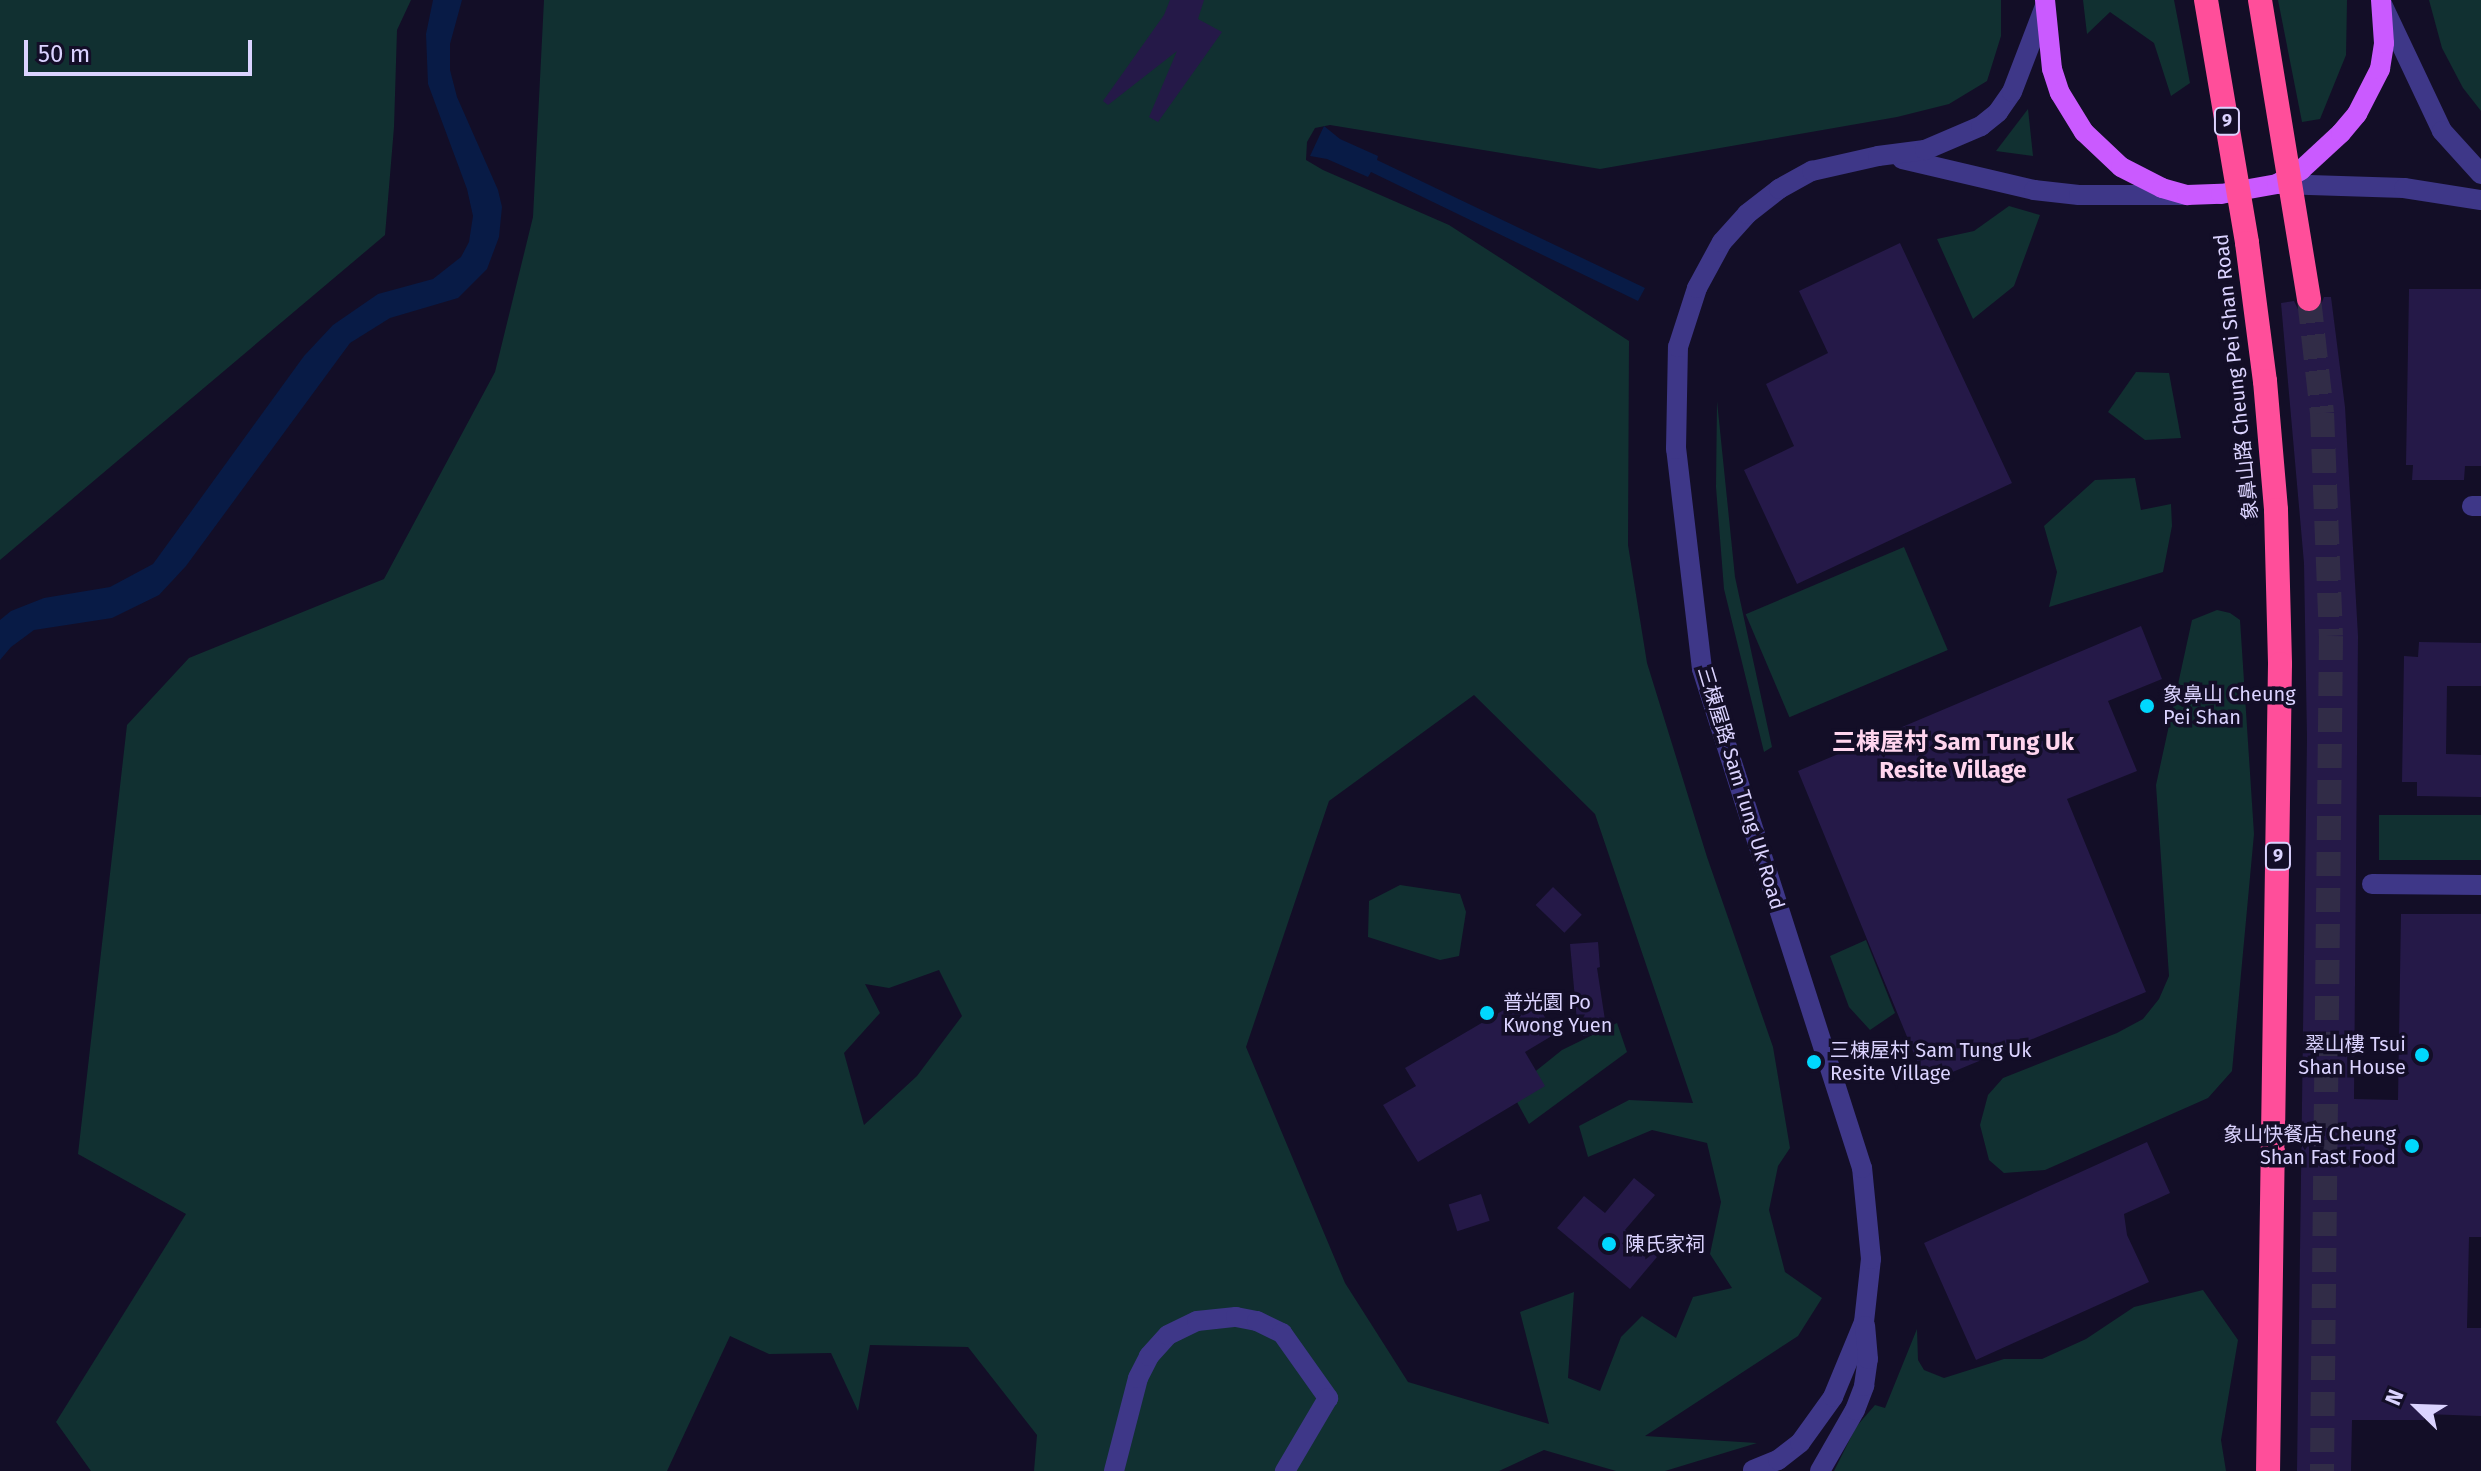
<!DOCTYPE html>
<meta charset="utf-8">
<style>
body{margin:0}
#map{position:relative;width:2481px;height:1471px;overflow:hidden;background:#130e27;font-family:"Fira Sans","Noto Sans TC",sans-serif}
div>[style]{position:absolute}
.green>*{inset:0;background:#113031;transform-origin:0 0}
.water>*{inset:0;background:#081b46}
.building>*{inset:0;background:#251948;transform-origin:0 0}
.highway-tunnel>*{height:24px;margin-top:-12px;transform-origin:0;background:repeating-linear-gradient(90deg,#312c47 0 24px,transparent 0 36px)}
.minor>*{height:20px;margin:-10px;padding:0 10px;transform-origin:10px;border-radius:10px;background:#3e3788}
.major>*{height:20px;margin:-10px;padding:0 10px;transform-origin:10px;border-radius:10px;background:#ca5aff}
.highway>*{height:24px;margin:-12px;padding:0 12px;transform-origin:12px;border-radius:12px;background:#ff4e9a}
.dots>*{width:22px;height:22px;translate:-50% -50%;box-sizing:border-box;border:4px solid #130e27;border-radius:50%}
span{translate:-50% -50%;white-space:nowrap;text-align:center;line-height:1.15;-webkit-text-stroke:7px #130e27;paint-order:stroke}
.shield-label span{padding:2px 6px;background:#130e27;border:2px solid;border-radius:6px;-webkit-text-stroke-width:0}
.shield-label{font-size:18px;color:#dbd3ff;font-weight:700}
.street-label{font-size:20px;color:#dbd3ff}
.poi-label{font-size:20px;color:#dbd3ff}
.left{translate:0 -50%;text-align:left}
.right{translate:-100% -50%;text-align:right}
.quarter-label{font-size:24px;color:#ffd5ee;font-weight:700}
.north{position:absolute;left:2377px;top:1367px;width:80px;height:80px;-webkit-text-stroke:6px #130e27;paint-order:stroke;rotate:293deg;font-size:22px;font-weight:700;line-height:32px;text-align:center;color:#dbd3ff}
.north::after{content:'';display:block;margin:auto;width:28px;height:36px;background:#dbd3ff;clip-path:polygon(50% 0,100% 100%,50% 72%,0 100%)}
.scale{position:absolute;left:24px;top:40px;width:228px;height:36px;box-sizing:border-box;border:4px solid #dbd3ff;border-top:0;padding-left:10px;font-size:24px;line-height:28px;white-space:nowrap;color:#dbd3ff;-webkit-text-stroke:6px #130e27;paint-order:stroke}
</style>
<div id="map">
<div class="green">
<div style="clip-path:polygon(0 0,411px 0,397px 30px,394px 127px,385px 235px,0 560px)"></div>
<div style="clip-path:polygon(evenodd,544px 0,2001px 0,2001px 36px,1987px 81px,1949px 104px,1897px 117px,1600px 169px,1330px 125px,1315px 128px,1307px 142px,1306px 160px,1323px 170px,1449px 225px,1629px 341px,1628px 545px,1647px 663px,1707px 857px,1773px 1047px,1790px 1148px,1778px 1166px,1769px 1210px,1785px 1272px,1822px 1298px,1798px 1336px,1645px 1436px,1757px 1443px,1665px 1471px,1616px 1471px,1544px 1450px,1499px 1471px,1034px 1471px,1037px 1435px,968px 1347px,870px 1345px,858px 1411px,831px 1353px,769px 1354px,730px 1336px,667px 1471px,91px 1471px,56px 1422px,186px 1214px,78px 1154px,127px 725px,189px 658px,384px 579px,495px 372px,533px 217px,544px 0,1474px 695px,1595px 814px,1693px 1103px,1629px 1100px,1579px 1126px,1588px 1157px,1652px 1130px,1707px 1143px,1721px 1202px,1710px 1254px,1732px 1288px,1693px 1297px,1676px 1338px,1642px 1316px,1621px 1337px,1600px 1391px,1568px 1378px,1574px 1292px,1520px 1312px,1549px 1424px,1408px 1382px,1345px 1283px,1246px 1047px,1329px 801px,1474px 695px,544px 0,939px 970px,962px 1016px,917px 1076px,864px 1125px,844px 1053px,880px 1013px,865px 984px,889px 988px,939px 970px)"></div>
<div style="clip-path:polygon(2083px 0,2174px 0,2190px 83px,2171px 96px,2154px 43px,2110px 12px,2087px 34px)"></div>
<div style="clip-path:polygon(2278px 0,2347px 0,2346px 55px,2320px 119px,2302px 122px)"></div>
<div style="clip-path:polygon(2429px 0,2481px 0,2481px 111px,2463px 88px,2442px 48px)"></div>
<div style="clip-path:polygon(2028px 109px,2033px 156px,1996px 151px)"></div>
<div style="clip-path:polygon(2009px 206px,2040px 215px,2014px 286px,1973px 319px,1937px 239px,1974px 231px)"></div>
<div style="clip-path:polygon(2136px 372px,2169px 373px,2181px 438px,2145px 440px,2108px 412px)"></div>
<div style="clip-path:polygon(1717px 401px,1735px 577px,1772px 747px,1764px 752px,1724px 589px,1716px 487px)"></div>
<div style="clip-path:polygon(2135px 478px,2141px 510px,2171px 504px,2172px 526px,2163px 572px,2049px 607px,2057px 572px,2044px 526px,2095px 480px)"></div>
<div style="left:1904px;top:547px;width:112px;height:172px;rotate:67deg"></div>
<div style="clip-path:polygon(2217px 610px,2230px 613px,2240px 620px,2254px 834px,2232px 1071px,2208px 1098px,2045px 1170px,2004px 1173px,1989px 1160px,1980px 1125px,1988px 1095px,2003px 1078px,2117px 1033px,2143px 1019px,2159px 999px,2169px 976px,2156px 785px,2192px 620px)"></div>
<div style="left:2379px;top:815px;width:102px;height:45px"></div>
<div style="clip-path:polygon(1400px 885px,1460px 894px,1466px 912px,1459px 956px,1440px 960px,1368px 937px,1369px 901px)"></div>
<div style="clip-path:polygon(1866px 940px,1895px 1013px,1870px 1030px,1849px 1007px,1830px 956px)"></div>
<div style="clip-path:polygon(1617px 1023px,1627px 1052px,1529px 1124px,1511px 1091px,1562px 1050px)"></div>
<div style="clip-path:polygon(2203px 1290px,2238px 1340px,2221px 1440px,2226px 1471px,1834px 1471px,1856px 1427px,1875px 1405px,1885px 1408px,1917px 1329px,1918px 1360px,1924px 1370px,1944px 1378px,2004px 1359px,2042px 1359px,2086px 1339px,2134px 1307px)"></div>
</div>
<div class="water">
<div style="clip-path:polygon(433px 0,462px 0,450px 44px,450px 70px,457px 97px,498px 190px,502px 207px,499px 237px,487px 269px,458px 298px,390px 318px,350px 343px,186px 566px,159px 595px,112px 618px,34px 630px,11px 647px,0 660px,0 620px,11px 611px,44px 598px,110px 587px,153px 564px,304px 356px,333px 325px,378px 294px,433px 279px,461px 257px,469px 242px,473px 216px,467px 189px,428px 84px,426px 34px)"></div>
<div style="clip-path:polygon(1324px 126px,1340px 139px,1378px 156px,1377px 160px,1645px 288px,1638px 301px,1371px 172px,1368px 177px,1327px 159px,1310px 156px)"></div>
</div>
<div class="building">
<div style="clip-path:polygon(1170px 0,1204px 0,1198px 19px,1222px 32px,1158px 122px,1149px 117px,1177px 51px,1108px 105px,1103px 101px,1164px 15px)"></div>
<div style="clip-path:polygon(1900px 243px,2012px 483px,1797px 584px,1744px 470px,1794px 446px,1766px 384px,1828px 353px,1799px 291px)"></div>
<div style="clip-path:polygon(2409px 289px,2481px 289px,2481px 466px,2465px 466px,2464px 480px,2412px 480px,2413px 465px,2406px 465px)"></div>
<div style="clip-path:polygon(2324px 297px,2331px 297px,2345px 407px,2358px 636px,2354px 1099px,2398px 1100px,2401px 914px,2481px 914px,2481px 1237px,2469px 1237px,2467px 1328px,2481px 1328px,2481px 1416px,2424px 1414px,2424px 1420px,2352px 1420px,2351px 1471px,2297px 1471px,2307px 738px,2304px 563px,2281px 303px,2294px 301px,2298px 309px,2311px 314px,2319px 310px)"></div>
<div style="clip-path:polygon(2141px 626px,2162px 679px,2108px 701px,2137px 771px,2067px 799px,2146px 992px,1926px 1083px,1798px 771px)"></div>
<div style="clip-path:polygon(2419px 642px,2481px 643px,2481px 686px,2447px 686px,2446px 754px,2481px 755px,2481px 797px,2417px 796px,2417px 782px,2402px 782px,2404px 656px,2418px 657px)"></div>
<div style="left:1553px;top:887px;width:40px;height:25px;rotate:44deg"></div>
<div style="clip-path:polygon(1598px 942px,1600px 967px,1597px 968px,1607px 1033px,1583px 1036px,1581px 1019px,1577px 1021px,1570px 944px)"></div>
<div style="clip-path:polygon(1531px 994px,1555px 1034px,1525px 1052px,1545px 1086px,1418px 1162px,1383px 1105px,1416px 1086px,1405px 1068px)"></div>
<div style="clip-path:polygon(2147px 1142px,2170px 1193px,2124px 1214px,2127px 1235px,2149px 1282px,1976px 1360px,1924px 1243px)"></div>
<div style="clip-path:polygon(1634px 1178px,1655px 1195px,1625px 1230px,1657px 1257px,1630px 1289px,1557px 1228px,1584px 1196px,1605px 1213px)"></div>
<div style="left:1481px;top:1194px;width:28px;height:34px;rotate:72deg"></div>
</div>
<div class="highway-tunnel">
<div style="left:2309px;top:299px;width:115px;rotate:83.5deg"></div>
<div style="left:2322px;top:413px;width:223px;rotate:87.7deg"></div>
<div style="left:2331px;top:636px;width:835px;rotate:90.62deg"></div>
</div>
<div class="minor">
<div style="left:2382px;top:4px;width:140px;rotate:64.7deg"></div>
<div style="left:2442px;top:131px;width:58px;rotate:47.8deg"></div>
<div style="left:1902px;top:159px;width:136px;rotate:13.2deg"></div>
<div style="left:2034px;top:190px;width:45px;rotate:6.3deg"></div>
<div style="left:2079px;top:195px;width:103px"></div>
<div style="left:2278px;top:184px;width:126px;rotate:1.8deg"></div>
<div style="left:2404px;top:188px;width:78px;rotate:8.9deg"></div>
<div style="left:2472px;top:506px;width:9px"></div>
<div style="left:2372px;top:884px;width:109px;rotate:0.5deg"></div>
<div style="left:1753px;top:1470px;width:27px;rotate:-22deg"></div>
<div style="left:1778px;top:1460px;width:28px;rotate:-38deg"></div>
<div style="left:1800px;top:1443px;width:57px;rotate:-54.3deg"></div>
<div style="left:1833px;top:1397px;width:81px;rotate:-67.5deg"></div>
<div style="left:1864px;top:1322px;width:63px;rotate:-83.7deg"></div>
<div style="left:1871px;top:1259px;width:91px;rotate:-95.6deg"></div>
<div style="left:1862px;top:1168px;width:524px;rotate:-107.78deg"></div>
<div style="left:1702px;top:669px;width:222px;rotate:-96.7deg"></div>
<div style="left:1676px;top:449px;width:102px;rotate:-88.9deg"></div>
<div style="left:1678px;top:347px;width:62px;rotate:-72.1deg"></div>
<div style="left:1697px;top:288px;width:52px;rotate:-61.5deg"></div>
<div style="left:1722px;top:242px;width:38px;rotate:-48deg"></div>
<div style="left:1747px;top:214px;width:41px;rotate:-38deg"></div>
<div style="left:1779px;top:189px;width:38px;rotate:-29deg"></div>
<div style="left:1812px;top:171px;width:68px;rotate:-12.8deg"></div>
<div style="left:1878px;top:156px;width:47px;rotate:-7.3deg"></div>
<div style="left:1925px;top:150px;width:61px;rotate:-23.2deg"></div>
<div style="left:1981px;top:126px;width:22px;rotate:-39deg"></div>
<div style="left:1998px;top:112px;width:24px;rotate:-55deg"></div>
<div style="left:2012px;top:92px;width:92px;rotate:-69deg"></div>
<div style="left:1114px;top:1471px;width:96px;rotate:-75.5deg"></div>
<div style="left:1138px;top:1378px;width:25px;rotate:-63deg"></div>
<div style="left:1149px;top:1356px;width:28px;rotate:-48deg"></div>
<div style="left:1168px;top:1335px;width:32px;rotate:-26deg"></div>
<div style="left:1197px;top:1321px;width:39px;rotate:-6deg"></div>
<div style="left:1236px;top:1317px;width:21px;rotate:11deg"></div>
<div style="left:1257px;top:1321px;width:28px;rotate:26deg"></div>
<div style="left:1282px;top:1333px;width:80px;rotate:54.7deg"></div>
<div style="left:1328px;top:1398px;width:85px;rotate:120.5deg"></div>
<div style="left:1820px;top:1471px;width:70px;rotate:-60.2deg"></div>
<div style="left:1855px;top:1410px;width:26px;rotate:-69deg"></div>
<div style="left:1864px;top:1386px;width:27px;rotate:-82deg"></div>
<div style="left:1868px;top:1359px;width:33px;rotate:-95deg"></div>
</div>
<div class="major">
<div style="left:2045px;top:0;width:69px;rotate:84.2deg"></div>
<div style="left:2052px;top:69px;width:25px;rotate:72deg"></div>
<div style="left:2060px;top:93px;width:46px;rotate:58.4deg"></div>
<div style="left:2084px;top:132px;width:51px;rotate:43.4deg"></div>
<div style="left:2121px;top:167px;width:46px;rotate:27.1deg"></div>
<div style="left:2162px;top:188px;width:26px;rotate:16deg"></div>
<div style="left:2187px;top:195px;width:34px;rotate:-2deg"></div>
<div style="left:2221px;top:194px;width:57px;rotate:-10.1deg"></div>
<div style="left:2277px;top:184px;width:28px;rotate:-30deg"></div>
<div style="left:2301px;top:170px;width:54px;rotate:-42.8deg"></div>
<div style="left:2341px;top:133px;width:25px;rotate:-50deg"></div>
<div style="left:2357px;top:114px;width:51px;rotate:-62.9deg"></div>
<div style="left:2380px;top:69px;width:26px;rotate:-81deg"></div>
<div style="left:2384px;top:43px;width:43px;rotate:-94deg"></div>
</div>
<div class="highway">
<div style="left:2206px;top:0;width:246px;rotate:80.4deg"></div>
<div style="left:2247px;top:243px;width:139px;rotate:82.6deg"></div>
<div style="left:2265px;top:381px;width:129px;rotate:85.1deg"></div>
<div style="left:2276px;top:510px;width:154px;rotate:88.5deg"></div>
<div style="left:2280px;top:664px;width:807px;rotate:90.85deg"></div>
<div style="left:2260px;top:0;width:303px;rotate:80.7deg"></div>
</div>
<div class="dots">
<div style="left:2147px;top:706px;background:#00d8fe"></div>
<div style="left:1487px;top:1013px;background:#00d8fe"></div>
<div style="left:2422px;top:1055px;background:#00d8fe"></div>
<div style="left:1814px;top:1062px;background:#00d8fe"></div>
<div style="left:2412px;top:1146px;background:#00d8fe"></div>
<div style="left:1609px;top:1244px;background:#00d8fe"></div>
</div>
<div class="shield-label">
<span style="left:2227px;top:121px">9</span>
<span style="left:2278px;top:856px">9</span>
</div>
<div class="street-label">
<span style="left:2236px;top:377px;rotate:-96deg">象鼻山路 Cheung Pei Shan Road</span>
<span style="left:1741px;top:788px;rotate:73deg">三棟屋路 Sam Tung Uk Road</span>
</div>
<div class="poi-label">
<span class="left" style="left:2163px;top:706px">象鼻山 Cheung<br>Pei Shan</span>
<span class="left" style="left:1503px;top:1014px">普光園 Po<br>Kwong Yuen</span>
<span class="right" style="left:2406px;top:1056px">翠山樓 Tsui<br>Shan House</span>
<span class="left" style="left:1830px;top:1062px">三棟屋村 Sam Tung Uk<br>Resite Village</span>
<span class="right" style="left:2396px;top:1146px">象山快餐店 Cheung<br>Shan Fast Food</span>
<span class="left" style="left:1625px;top:1244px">陳氏家祠</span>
</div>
<div class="quarter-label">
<span style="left:1953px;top:757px">三棟屋村 Sam Tung Uk<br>Resite Village</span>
</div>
<div class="north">N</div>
<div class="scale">50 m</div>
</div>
